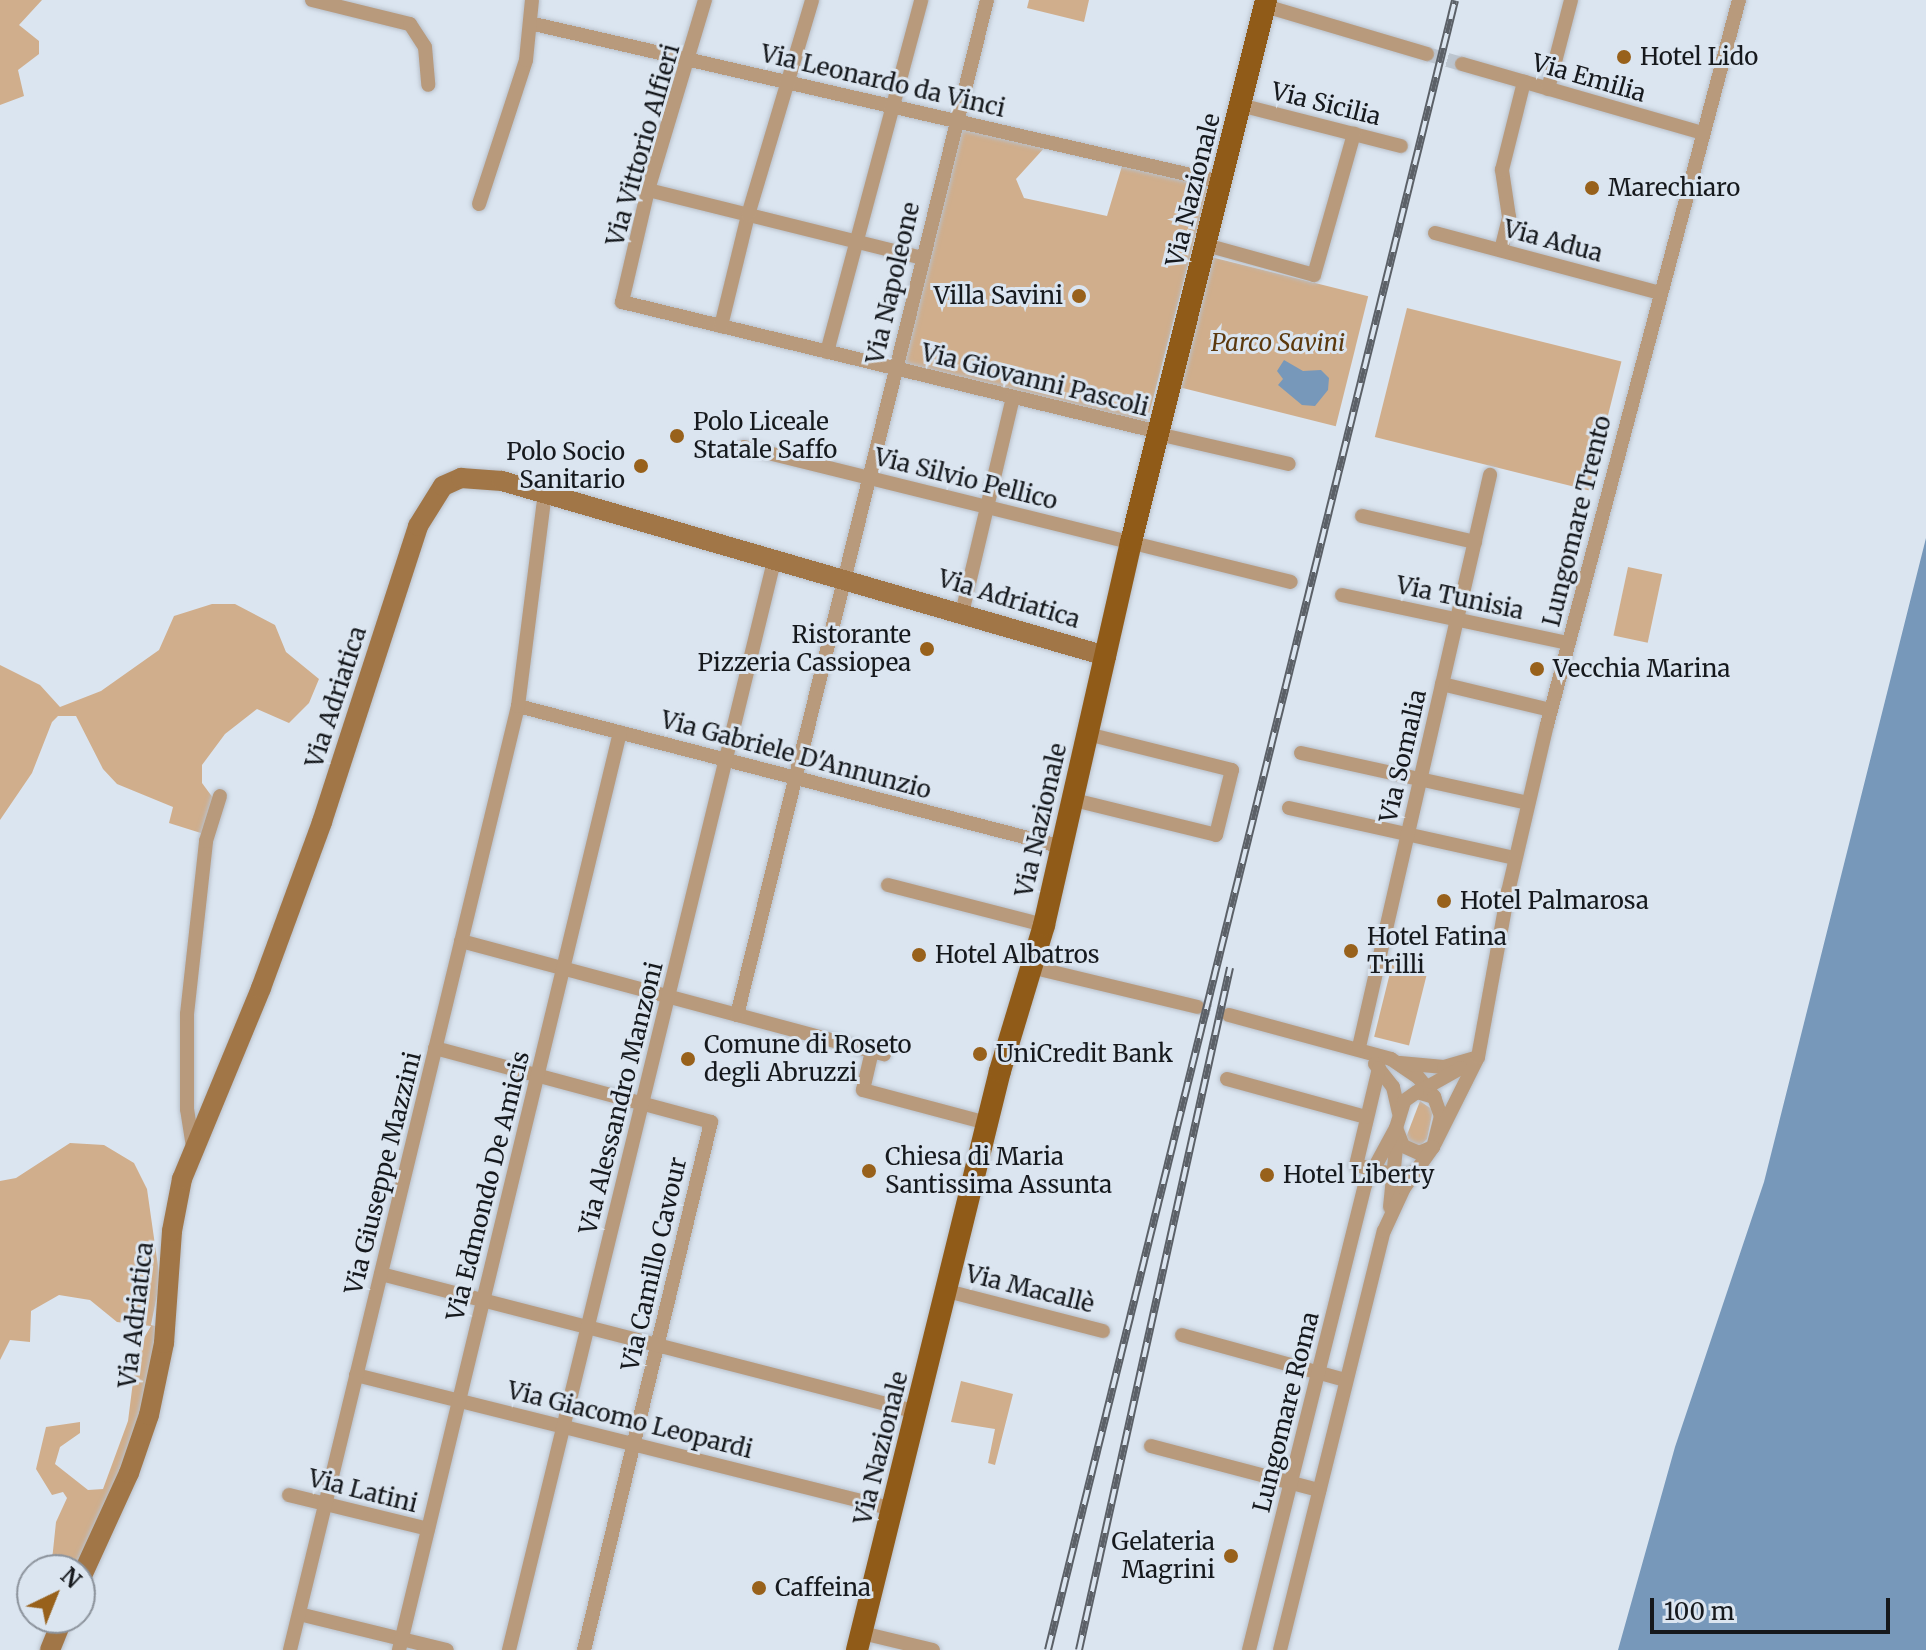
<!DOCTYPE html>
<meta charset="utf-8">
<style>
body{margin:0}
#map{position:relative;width:1926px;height:1650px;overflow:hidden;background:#dbe5f0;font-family:Merriweather,serif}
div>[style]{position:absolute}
.green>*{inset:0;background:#d0ae8c;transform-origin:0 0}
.water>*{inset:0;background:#7798ba}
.street-tunnel>*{height:14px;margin-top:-7px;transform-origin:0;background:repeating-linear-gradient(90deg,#bdc6d0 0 14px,transparent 0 21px)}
.roads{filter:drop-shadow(0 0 2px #b8c0ca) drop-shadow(0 0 2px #b8c0ca)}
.street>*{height:14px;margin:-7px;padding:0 7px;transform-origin:7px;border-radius:7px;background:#b89a7c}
.secondary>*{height:20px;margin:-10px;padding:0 10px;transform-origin:10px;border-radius:10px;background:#a17647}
.primary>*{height:22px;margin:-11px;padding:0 11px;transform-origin:11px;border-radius:11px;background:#905b18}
.rail>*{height:8px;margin-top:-4px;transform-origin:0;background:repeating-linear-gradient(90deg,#dbe5f0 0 15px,#5b6067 0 30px);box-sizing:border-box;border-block:2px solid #5b6067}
.dots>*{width:22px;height:22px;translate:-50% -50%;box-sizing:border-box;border:4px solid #dbe5f0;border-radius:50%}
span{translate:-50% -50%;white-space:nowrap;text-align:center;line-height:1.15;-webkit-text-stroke:6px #dbe5f0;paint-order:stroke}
.poi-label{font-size:24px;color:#16191d}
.left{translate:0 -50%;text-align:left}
.right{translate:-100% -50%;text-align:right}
.street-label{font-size:24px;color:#16191d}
.park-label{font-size:24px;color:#5b390e;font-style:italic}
.north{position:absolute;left:16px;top:1554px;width:80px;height:80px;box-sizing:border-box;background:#dbe5f0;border:2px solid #8c939c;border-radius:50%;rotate:43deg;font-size:22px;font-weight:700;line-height:32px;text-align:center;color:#16191d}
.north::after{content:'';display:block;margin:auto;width:28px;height:36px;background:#98611b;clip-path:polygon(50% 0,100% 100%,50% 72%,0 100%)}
.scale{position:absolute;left:1650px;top:1598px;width:240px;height:36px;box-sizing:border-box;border:4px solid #16191d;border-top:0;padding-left:10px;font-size:24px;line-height:28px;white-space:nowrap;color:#16191d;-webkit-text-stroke:6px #dbe5f0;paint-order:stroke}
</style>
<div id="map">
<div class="green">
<div style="clip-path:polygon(0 0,42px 0,19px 25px,39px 41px,39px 54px,18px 70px,24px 96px,0 105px)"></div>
<div style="clip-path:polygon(1029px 0,1089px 0,1084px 22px,1027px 8px)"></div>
<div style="clip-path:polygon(959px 125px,1046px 146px,1016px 179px,1024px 198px,1107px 216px,1122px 166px,1209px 184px,1147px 422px,899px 367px)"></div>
<div style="left:1211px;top:257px;width:162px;height:134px;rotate:14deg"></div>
<div style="left:1407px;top:308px;width:221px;height:133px;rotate:14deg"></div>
<div style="left:1628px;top:567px;width:35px;height:70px;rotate:12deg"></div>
<div style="clip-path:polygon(212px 604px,235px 604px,275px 625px,286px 652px,319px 679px,309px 703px,289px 723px,257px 709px,225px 734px,202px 765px,202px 783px,216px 802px,204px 834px,169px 823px,173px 807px,117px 784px,103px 769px,76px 716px,58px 716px,52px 722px,32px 773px,0 820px,0 665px,40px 685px,60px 707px,101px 691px,159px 650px,174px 616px)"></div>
<div style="left:1392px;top:965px;width:36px;height:74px;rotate:14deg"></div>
<div style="clip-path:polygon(1420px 1101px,1433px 1110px,1427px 1139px,1419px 1147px,1408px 1142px,1407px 1135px)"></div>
<div style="clip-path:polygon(70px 1143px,104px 1145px,134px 1163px,147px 1189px,160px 1280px,151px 1325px,163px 1328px,149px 1411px,80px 1570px,51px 1570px,56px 1522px,67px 1498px,63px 1492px,52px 1495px,36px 1469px,46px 1427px,80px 1422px,80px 1433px,60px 1447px,55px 1464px,88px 1490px,103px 1489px,128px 1421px,137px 1350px,151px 1326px,117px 1322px,90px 1300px,59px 1295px,31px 1311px,30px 1342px,10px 1340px,0 1360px,0 1181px,16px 1178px)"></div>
<div style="clip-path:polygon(961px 1381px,1013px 1394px,995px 1465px,988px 1463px,995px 1429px,951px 1422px)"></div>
</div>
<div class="water">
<div style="clip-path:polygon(1284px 360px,1303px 371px,1321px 370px,1329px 378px,1328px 390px,1315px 406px,1302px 405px,1278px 385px,1283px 379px,1277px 371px)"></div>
<div style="clip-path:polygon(1926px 538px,1926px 1650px,1618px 1650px,1675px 1447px,1764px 1182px)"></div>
</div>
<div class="street-tunnel">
<div style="left:1427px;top:54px;width:36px;rotate:16deg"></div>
<div style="left:1197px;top:1007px;width:33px;rotate:14deg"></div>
</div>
<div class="roads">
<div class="street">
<div style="left:312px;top:0;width:101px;rotate:13.8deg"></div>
<div style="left:410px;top:24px;width:27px;rotate:57deg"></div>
<div style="left:425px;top:47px;width:38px;rotate:85deg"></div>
<div style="left:705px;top:0;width:198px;rotate:106.7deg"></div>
<div style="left:648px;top:190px;width:115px;rotate:103.1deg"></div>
<div style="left:622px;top:302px;width:553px;rotate:13.61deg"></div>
<div style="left:1265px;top:6px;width:169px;rotate:16.5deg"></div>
<div style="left:534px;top:24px;width:705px;rotate:12.95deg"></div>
<div style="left:1462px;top:64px;width:251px;rotate:16deg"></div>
<div style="left:1548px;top:89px;width:92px;rotate:-75.5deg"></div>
<div style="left:1240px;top:105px;width:166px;rotate:14.3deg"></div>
<div style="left:648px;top:190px;width:282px;rotate:13.9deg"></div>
<div style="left:479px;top:204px;width:151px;rotate:-71.9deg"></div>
<div style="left:526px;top:60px;width:60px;rotate:-84.3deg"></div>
<div style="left:1435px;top:233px;width:233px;rotate:14.9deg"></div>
<div style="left:1206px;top:245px;width:112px;rotate:15.5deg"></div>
<div style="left:1314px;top:275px;width:147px;rotate:-74.2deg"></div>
<div style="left:1501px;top:250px;width:34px;rotate:-76deg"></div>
<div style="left:1509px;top:217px;width:48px;rotate:-98.5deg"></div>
<div style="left:1502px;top:170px;width:91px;rotate:-76deg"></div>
<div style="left:721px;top:326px;width:114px;rotate:-76.3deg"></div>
<div style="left:748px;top:215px;width:224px;rotate:-73.4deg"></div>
<div style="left:827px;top:352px;width:364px;rotate:-75deg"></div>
<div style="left:1158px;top:434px;width:134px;rotate:12.9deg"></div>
<div style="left:744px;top:447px;width:563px;rotate:13.86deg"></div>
<div style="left:1362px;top:516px;width:116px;rotate:13deg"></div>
<div style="left:1342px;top:595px;width:231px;rotate:12deg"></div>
<div style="left:962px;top:613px;width:222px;rotate:-76.7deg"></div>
<div style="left:1442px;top:684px;width:111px;rotate:13.5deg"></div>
<div style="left:518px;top:706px;width:563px;rotate:14.51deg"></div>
<div style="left:1301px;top:753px;width:232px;rotate:12.4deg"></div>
<div style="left:1074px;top:800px;width:146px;rotate:13.8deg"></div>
<div style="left:1216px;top:835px;width:67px;rotate:-76.2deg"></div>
<div style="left:1232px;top:770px;width:148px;rotate:-166deg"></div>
<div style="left:1289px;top:808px;width:231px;rotate:12.5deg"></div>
<div style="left:888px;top:885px;width:161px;rotate:14.4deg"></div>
<div style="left:461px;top:941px;width:438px;rotate:15deg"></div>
<div style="left:1031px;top:967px;width:171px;rotate:13.5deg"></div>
<div style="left:737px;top:1015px;width:1045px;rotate:-76.16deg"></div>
<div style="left:1229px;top:1015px;width:168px;rotate:15.2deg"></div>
<div style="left:1391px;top:1059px;width:32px;rotate:34deg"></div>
<div style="left:1418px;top:1077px;width:26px;rotate:51deg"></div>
<div style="left:1359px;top:1047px;width:587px;rotate:-77.1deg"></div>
<div style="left:435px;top:1048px;width:286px;rotate:15deg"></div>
<div style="left:711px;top:1122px;width:543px;rotate:103.52deg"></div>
<div style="left:872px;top:1051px;width:40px;rotate:103deg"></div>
<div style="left:863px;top:1090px;width:128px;rotate:14.9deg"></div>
<div style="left:1400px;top:1063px;width:44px;rotate:5.2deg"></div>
<div style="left:1444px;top:1067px;width:35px;rotate:-16deg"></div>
<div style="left:1375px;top:1064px;width:29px;rotate:52deg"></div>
<div style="left:1393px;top:1087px;width:26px;rotate:77deg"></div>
<div style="left:1379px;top:1068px;width:100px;rotate:103.3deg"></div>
<div style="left:1356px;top:1165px;width:44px;rotate:14.3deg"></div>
<div style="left:1399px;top:1176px;width:16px;rotate:-15deg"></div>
<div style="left:1227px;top:1079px;width:144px;rotate:15.3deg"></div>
<div style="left:1420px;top:1091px;width:47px;rotate:-29.3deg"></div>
<div style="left:1417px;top:1092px;width:18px;rotate:16deg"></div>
<div style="left:1434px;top:1097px;width:20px;rotate:70deg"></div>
<div style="left:1441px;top:1116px;width:32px;rotate:104deg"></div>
<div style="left:1433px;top:1147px;width:15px;rotate:157deg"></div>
<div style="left:1419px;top:1153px;width:17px;rotate:-156deg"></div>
<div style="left:1403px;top:1146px;width:19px;rotate:-111deg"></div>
<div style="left:1396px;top:1128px;width:28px;rotate:-73deg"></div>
<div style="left:1404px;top:1101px;width:16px;rotate:-35deg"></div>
<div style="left:1435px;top:1143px;width:96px;rotate:-63.4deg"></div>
<div style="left:1478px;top:1057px;width:168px;rotate:-79.7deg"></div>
<div style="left:1508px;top:892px;width:171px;rotate:-76.9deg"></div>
<div style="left:1547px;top:725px;width:750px;rotate:-75.17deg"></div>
<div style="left:193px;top:1147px;width:38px;rotate:-99deg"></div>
<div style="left:187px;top:1109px;width:95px;rotate:-90deg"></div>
<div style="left:187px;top:1014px;width:174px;rotate:-83.7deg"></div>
<div style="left:206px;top:841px;width:47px;rotate:-72.7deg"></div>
<div style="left:1390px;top:1207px;width:69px;rotate:-84.2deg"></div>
<div style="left:381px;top:1274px;width:553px;rotate:14.44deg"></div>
<div style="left:947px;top:1291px;width:161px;rotate:14.4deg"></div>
<div style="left:1182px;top:1335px;width:169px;rotate:15.4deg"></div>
<div style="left:356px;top:1375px;width:553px;rotate:14.01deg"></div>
<div style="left:1151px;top:1446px;width:174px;rotate:14.7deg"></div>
<div style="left:289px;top:1495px;width:143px;rotate:13.7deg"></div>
<div style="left:299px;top:1614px;width:152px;rotate:13.7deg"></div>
<div style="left:862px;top:1633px;width:73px;rotate:13.5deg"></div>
<div style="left:290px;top:1650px;width:971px;rotate:-76.42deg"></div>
<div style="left:518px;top:706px;width:215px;rotate:-82.8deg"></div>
<div style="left:399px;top:1650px;width:944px;rotate:-76.46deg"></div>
<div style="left:509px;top:1650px;width:1125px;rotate:-76.32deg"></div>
<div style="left:1249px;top:1650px;width:479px;rotate:-76deg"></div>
<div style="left:1365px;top:1185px;width:65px;rotate:-61.5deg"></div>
<div style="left:1280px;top:1650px;width:432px;rotate:-76.1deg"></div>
<div style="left:1384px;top:1231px;width:47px;rotate:-65.1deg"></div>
<div style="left:1404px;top:1188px;width:50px;rotate:-54.7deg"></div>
</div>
<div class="secondary">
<div style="left:80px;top:1580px;width:118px;rotate:-65.4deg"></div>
<div style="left:129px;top:1473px;width:61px;rotate:-71deg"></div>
<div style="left:149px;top:1415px;width:74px;rotate:-78.2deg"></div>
<div style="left:164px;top:1343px;width:112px;rotate:-85.9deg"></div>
<div style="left:172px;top:1231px;width:53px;rotate:-79.1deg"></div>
<div style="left:182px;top:1179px;width:207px;rotate:-67.5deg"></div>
<div style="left:261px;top:988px;width:177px;rotate:-69.8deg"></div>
<div style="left:322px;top:822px;width:311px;rotate:-72deg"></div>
<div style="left:418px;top:526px;width:47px;rotate:-58deg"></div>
<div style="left:443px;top:486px;width:20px;rotate:-24deg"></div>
<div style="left:461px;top:478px;width:41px;rotate:4.2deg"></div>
<div style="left:502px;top:481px;width:629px;rotate:16.16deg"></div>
<div style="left:50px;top:1650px;width:35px;rotate:-68deg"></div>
</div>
<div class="primary">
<div style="left:857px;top:1650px;width:596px;rotate:-76.13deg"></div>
<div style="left:1000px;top:1071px;width:152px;rotate:-73.2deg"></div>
<div style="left:1044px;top:925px;width:393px;rotate:-77.2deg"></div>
<div style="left:1131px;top:542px;width:559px;rotate:-76.01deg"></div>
</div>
</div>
<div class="rail">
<div style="left:1048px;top:1650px;width:1699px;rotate:-76.14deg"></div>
<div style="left:1079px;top:1650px;width:699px;rotate:-77.52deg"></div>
</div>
<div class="dots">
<div style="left:1624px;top:57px;background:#98611b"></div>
<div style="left:1592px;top:188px;background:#98611b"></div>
<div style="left:1079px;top:296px;background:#98611b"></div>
<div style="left:677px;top:436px;background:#98611b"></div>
<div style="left:641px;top:466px;background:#98611b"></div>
<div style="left:927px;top:649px;background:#98611b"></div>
<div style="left:1537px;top:669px;background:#98611b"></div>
<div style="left:1444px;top:901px;background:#98611b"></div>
<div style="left:1351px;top:951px;background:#98611b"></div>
<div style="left:919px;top:955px;background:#98611b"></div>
<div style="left:980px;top:1054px;background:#98611b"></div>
<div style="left:688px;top:1059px;background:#98611b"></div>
<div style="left:869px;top:1171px;background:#98611b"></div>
<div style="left:1267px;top:1175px;background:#98611b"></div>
<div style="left:1231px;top:1556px;background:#98611b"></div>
<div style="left:759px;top:1588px;background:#98611b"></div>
</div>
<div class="poi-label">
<span class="left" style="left:1640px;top:57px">Hotel Lido</span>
<span class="left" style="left:1608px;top:188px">Marechiaro</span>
<span class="right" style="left:1063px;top:296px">Villa Savini</span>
<span class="left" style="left:693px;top:436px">Polo Liceale<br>Statale Saffo</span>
<span class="right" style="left:625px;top:466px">Polo Socio<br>Sanitario</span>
<span class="right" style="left:911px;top:649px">Ristorante<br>Pizzeria Cassiopea</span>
<span class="left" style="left:1553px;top:669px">Vecchia Marina</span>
<span class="left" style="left:1460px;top:901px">Hotel Palmarosa</span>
<span class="left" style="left:1367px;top:951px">Hotel Fatina<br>Trilli</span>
<span class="left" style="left:935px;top:955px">Hotel Albatros</span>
<span class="left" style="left:704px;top:1059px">Comune di Roseto<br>degli Abruzzi</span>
<span class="left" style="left:996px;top:1054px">UniCredit Bank</span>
<span class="left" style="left:885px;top:1171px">Chiesa di Maria<br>Santissima Assunta</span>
<span class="left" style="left:1283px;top:1175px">Hotel Liberty</span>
<span class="right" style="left:1215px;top:1556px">Gelateria<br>Magrini</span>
<span class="left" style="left:775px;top:1588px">Caffeina</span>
</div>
<div class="street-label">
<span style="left:1589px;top:78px;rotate:16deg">Via Emilia</span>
<span style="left:883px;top:81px;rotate:13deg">Via Leonardo da Vinci</span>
<span style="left:1326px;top:104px;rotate:14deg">Via Sicilia</span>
<span style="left:643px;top:145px;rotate:-74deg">Via Vittorio Alfieri</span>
<span style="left:1193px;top:190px;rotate:-76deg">Via Nazionale</span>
<span style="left:1553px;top:241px;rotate:15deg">Via Adua</span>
<span style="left:893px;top:283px;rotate:-77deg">Via Napoleone</span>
<span style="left:1035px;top:380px;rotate:14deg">Via Giovanni Pascoli</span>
<span style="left:966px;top:479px;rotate:14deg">Via Silvio Pellico</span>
<span style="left:1577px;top:521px;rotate:-76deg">Lungomare Trento</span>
<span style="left:1460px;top:598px;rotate:12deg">Via Tunisia</span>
<span style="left:1009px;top:599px;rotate:17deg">Via Adriatica</span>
<span style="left:336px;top:697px;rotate:-72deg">Via Adriatica</span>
<span style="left:796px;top:755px;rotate:15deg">Via Gabriele D'Annunzio</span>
<span style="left:1403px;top:756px;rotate:-77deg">Via Somalia</span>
<span style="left:1041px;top:820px;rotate:-77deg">Via Nazionale</span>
<span style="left:621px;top:1098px;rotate:-76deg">Via Alessandro Manzoni</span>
<span style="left:383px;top:1173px;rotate:-76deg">Via Giuseppe Mazzini</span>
<span style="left:488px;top:1186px;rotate:-76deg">Via Edmondo De Amicis</span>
<span style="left:654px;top:1264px;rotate:-77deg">Via Camillo Cavour</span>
<span style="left:1030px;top:1289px;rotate:14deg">Via Macallè</span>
<span style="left:136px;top:1315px;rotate:-83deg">Via Adriatica</span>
<span style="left:1286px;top:1412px;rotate:-76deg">Lungomare Roma</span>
<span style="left:630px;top:1420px;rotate:14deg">Via Giacomo Leopardi</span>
<span style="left:881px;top:1448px;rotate:-76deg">Via Nazionale</span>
<span style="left:363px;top:1491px;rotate:14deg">Via Latini</span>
</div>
<div class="park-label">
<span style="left:1278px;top:343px">Parco Savini</span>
</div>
<div class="north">N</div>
<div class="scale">100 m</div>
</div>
